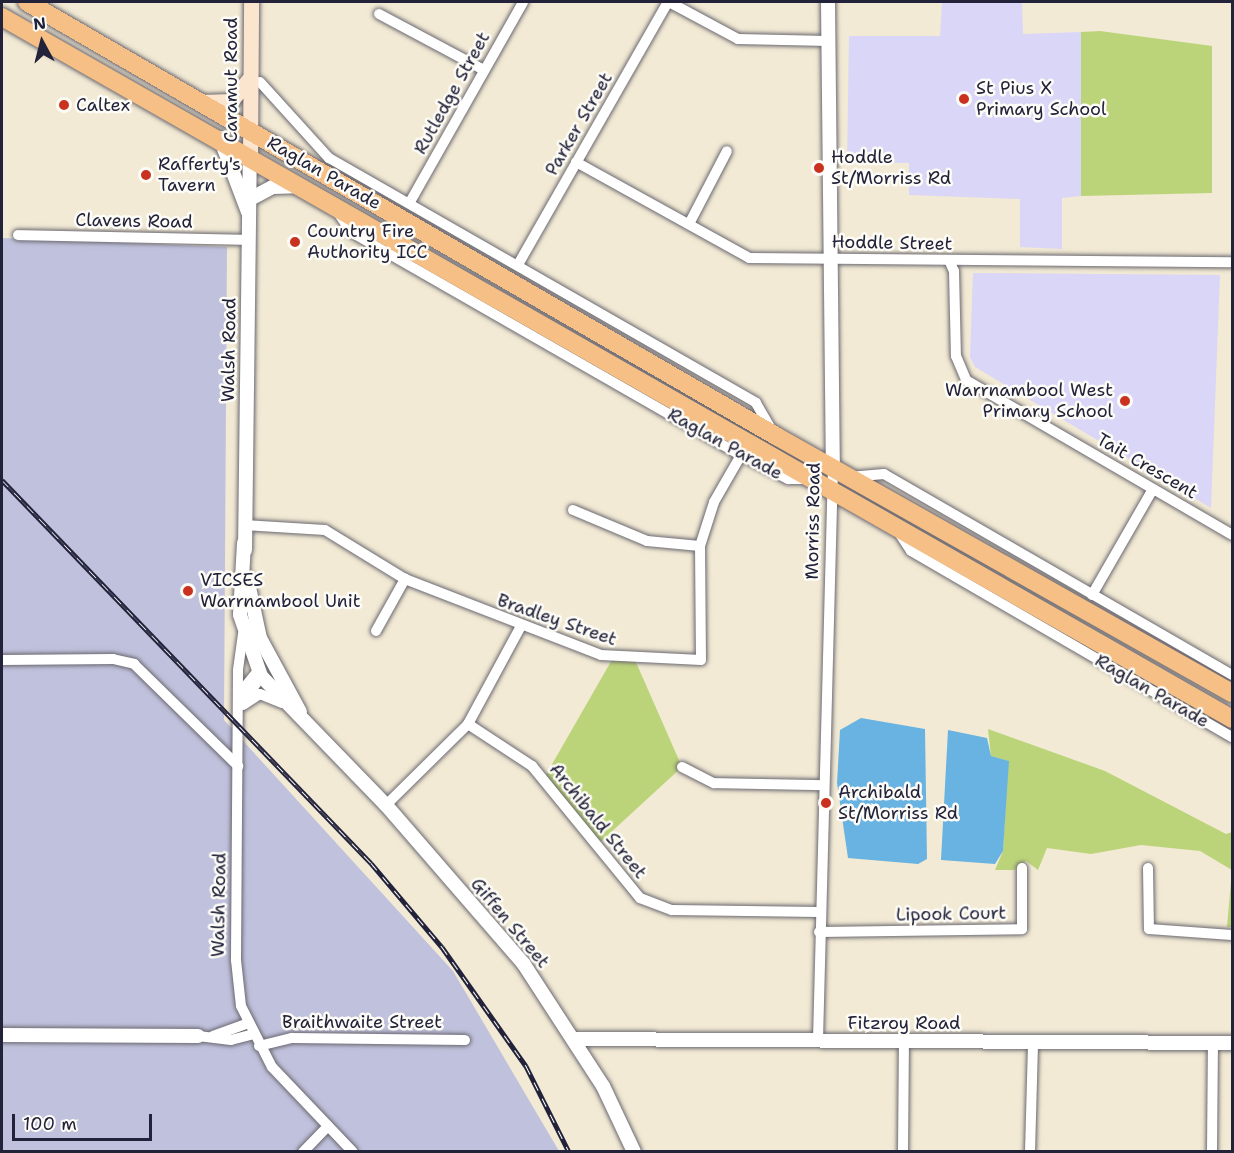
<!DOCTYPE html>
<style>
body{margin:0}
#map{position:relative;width:1234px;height:1153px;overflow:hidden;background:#f2ead4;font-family:"Shantell Sans",sans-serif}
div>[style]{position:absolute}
.built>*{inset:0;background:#dad6f7}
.industrial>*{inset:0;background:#c0c2dd}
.green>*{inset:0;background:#bcd479}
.water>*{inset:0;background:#68b3e1}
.roads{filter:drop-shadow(0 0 2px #6b6871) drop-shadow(0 0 2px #6b6871)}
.minor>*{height:10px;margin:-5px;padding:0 5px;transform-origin:5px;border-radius:5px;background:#fff}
.tertiary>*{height:14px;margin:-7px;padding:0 7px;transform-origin:7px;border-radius:7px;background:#fff}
.secondary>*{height:15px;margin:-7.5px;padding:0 7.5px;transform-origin:7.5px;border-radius:7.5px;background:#fbe5cf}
.trunk>*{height:18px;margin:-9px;padding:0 9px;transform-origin:9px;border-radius:9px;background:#f5bf86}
.rail>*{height:5px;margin-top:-2.5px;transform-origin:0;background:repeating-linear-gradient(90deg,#fdfcf7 0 9px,#22223b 0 18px);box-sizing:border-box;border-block:2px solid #22223b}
.dots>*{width:16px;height:16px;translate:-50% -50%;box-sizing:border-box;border:3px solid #fdfcf7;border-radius:50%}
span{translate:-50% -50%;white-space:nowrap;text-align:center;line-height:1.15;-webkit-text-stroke:5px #fdfcf7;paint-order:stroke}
.street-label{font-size:18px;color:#22223b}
.poi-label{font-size:18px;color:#22223b}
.left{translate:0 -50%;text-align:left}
.right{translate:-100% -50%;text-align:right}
.frame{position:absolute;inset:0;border:3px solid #22223b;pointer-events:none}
.north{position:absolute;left:12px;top:12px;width:60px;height:60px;-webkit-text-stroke:4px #fdfcf7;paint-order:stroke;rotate:353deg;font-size:16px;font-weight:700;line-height:24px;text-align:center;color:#22223b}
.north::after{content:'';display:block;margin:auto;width:21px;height:27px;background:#22223b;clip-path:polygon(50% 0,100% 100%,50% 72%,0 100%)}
.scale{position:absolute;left:12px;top:1114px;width:140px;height:27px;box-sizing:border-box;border:3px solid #22223b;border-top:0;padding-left:8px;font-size:18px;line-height:21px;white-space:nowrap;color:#22223b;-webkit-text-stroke:4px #fdfcf7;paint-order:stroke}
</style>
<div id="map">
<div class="built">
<div style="clip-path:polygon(942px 2px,1022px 2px,1023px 34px,1081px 32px,1081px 196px,1062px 198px,1062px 249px,1020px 247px,1020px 199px,909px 195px,909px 163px,847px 162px,849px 36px,940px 36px)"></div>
<div style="clip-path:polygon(973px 273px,1220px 275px,1211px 508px,975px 367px,970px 357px)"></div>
</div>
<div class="industrial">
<div style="clip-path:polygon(2px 238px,227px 247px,224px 720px,453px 971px,559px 1151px,2px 1152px)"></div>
</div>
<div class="green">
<div style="clip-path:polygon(1100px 31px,1212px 46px,1212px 193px,1081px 196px,1081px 32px)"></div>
<div style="clip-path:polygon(613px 658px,635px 660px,682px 767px,596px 846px,543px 780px)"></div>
<div style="clip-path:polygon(988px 729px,1105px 771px,1226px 834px,1232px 832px,1232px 870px,1200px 851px,1141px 845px,1091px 854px,1047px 848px,1038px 870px,1026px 861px,1014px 870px,995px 870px,1003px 851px,1008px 761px,991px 756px)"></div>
<div style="clip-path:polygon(1232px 870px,1232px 927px,1227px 927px)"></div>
</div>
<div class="water">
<div style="clip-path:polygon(861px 718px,925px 729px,927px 859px,918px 864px,848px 858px,837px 783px,840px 730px)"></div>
<div style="clip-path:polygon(948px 730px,987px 738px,991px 756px,1009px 761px,1003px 851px,995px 864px,941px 860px)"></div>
</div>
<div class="roads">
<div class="minor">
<div style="left:669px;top:2px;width:78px;rotate:28.2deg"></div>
<div style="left:738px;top:39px;width:90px;rotate:1.3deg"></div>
<div style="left:379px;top:14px;width:119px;rotate:28.1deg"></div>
<div style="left:260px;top:82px;width:103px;rotate:47.8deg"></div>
<div style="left:329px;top:158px;width:492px;rotate:29.8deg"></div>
<div style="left:756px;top:403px;width:32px;rotate:60deg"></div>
<div style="left:576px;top:162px;width:198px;rotate:29deg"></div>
<div style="left:749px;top:258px;width:483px;rotate:0.5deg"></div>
<div style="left:410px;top:202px;width:230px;rotate:-60.5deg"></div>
<div style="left:335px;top:208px;width:29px;rotate:56deg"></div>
<div style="left:351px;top:232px;width:449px;rotate:29.8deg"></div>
<div style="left:741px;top:455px;width:53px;rotate:27.1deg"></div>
<div style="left:788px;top:479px;width:20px"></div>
<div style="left:689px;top:224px;width:82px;rotate:-62.5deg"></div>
<div style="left:18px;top:235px;width:231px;rotate:1.2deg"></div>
<div style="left:949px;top:260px;width:12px;rotate:66deg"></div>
<div style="left:954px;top:271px;width:85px;rotate:88.7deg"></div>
<div style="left:956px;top:356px;width:26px;rotate:67deg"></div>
<div style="left:966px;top:380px;width:308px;rotate:30.2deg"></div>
<div style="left:519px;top:263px;width:301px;rotate:-60.3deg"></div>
<div style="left:849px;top:477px;width:35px;rotate:-5deg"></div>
<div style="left:884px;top:474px;width:402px;rotate:30deg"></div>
<div style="left:573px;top:510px;width:80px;rotate:22.7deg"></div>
<div style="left:647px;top:541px;width:53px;rotate:5.4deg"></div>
<div style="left:244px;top:525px;width:81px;rotate:3.5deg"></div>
<div style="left:325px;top:530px;width:94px;rotate:31.5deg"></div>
<div style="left:405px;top:579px;width:210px;rotate:21.2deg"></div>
<div style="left:601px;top:655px;width:100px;rotate:2.9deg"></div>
<div style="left:701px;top:660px;width:114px;rotate:-90.5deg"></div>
<div style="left:700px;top:546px;width:46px;rotate:-72.3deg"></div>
<div style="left:714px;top:502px;width:54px;rotate:-60.1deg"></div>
<div style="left:896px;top:528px;width:27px;rotate:57deg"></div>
<div style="left:911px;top:551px;width:371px;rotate:30.1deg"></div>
<div style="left:1092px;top:595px;width:122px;rotate:-60.1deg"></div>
<div style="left:376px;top:631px;width:60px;rotate:-60.9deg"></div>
<div style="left:243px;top:634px;width:37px;rotate:98deg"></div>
<div style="left:238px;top:671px;width:289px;rotate:90.4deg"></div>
<div style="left:236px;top:960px;width:46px;rotate:83.8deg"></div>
<div style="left:241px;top:1006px;width:68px;rotate:63.1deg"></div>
<div style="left:272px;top:1067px;width:117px;rotate:46.4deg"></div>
<div style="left:2px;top:660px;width:111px;rotate:-0.5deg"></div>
<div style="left:113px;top:659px;width:22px;rotate:13deg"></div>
<div style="left:134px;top:664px;width:146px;rotate:44.4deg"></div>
<div style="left:240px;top:693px;width:28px;rotate:-51deg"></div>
<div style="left:245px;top:700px;width:29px;rotate:-56deg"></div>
<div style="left:243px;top:705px;width:20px;rotate:-33deg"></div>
<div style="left:260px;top:694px;width:24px;rotate:22deg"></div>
<div style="left:468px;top:724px;width:77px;rotate:33.3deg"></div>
<div style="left:532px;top:766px;width:171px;rotate:50.7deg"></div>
<div style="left:640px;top:898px;width:34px;rotate:21deg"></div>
<div style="left:672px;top:910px;width:147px;rotate:0.8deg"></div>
<div style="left:682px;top:767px;width:36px;rotate:27deg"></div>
<div style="left:714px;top:783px;width:107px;rotate:1.1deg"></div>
<div style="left:386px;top:805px;width:115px;rotate:-44.6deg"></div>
<div style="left:468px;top:724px;width:109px;rotate:-61.6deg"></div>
<div style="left:1148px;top:868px;width:61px;rotate:89.1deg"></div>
<div style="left:1149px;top:929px;width:83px;rotate:4.1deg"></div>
<div style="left:819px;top:932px;width:203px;rotate:-0.8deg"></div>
<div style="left:1022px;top:929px;width:61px;rotate:-90deg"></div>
<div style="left:198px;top:1036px;width:33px;rotate:7deg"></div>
<div style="left:231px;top:1040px;width:23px;rotate:-15deg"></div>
<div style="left:213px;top:1036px;width:38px;rotate:-20deg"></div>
<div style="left:818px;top:1040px;width:573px;rotate:-88.5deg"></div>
<div style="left:259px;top:1046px;width:34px;rotate:-14deg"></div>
<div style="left:292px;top:1038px;width:173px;rotate:0.7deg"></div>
<div style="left:303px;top:1152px;width:36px;rotate:-46deg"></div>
<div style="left:903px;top:1152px;width:111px;rotate:-89.5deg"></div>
<div style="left:1030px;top:1152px;width:110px;rotate:-88.4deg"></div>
<div style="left:1212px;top:1152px;width:109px;rotate:-89.5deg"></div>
</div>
<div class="tertiary">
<div style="left:828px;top:2px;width:465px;rotate:89.4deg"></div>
<div style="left:220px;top:138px;width:79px;rotate:69.3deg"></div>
<div style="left:250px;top:199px;width:26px;rotate:-28deg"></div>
<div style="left:273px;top:187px;width:23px;rotate:-2deg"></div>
<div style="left:244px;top:543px;width:72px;rotate:93.2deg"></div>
<div style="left:240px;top:615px;width:65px;rotate:71deg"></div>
<div style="left:261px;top:676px;width:180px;rotate:45.9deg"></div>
<div style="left:386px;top:805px;width:209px;rotate:49.1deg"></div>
<div style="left:523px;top:963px;width:147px;rotate:57deg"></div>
<div style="left:603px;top:1086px;width:73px;rotate:64.8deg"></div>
<div style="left:245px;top:550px;width:392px;rotate:-89.3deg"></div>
<div style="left:247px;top:578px;width:61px;rotate:77.8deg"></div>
<div style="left:260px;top:638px;width:84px;rotate:61.6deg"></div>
<div style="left:2px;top:1035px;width:196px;rotate:0.3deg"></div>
<div style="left:574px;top:1039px;width:658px;rotate:0.35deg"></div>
</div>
<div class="secondary">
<div style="left:201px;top:102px;width:30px;rotate:-2deg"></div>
<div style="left:231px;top:101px;width:28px;rotate:-51deg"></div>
<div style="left:250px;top:158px;width:156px;rotate:-89.6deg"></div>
</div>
<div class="trunk">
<div style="left:27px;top:2px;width:866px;rotate:30.09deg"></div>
<div style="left:776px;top:436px;width:523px;rotate:29.41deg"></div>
<div style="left:2px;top:17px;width:1416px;rotate:29.71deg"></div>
</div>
</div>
<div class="rail">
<div style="left:2px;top:480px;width:532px;rotate:46.07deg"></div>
<div style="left:371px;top:863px;width:110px;rotate:49.8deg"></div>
<div style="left:442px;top:947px;width:146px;rotate:54.8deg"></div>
<div style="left:526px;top:1066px;width:96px;rotate:63.4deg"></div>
</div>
<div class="dots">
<div style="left:964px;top:99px;background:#c8321e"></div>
<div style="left:64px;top:105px;background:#c8321e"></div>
<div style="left:819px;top:168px;background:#c8321e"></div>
<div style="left:146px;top:175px;background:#c8321e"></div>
<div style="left:295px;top:242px;background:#c8321e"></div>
<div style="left:1125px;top:401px;background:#c8321e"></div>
<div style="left:188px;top:591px;background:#c8321e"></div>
<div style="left:826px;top:803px;background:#c8321e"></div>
</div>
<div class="street-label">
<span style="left:231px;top:80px;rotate:-90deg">Caramut Road</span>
<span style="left:452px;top:93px;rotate:-61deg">Rutledge Street</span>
<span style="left:579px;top:124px;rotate:-60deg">Parker Street</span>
<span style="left:324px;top:173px;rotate:30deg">Raglan Parade</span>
<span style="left:134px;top:221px;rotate:1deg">Clavens Road</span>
<span style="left:892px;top:243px;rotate:1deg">Hoddle Street</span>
<span style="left:229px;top:350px;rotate:-89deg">Walsh Road</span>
<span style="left:725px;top:444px;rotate:29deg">Raglan Parade</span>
<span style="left:1147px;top:466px;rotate:30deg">Tait Crescent</span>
<span style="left:813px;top:521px;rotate:-89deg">Morriss Road</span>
<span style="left:557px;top:620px;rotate:19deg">Bradley Street</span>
<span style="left:1152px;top:691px;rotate:30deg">Raglan Parade</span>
<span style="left:598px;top:821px;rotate:51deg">Archibald Street</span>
<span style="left:219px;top:905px;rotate:-89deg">Walsh Road</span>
<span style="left:951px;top:914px;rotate:-1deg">Lipook Court</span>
<span style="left:510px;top:923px;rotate:50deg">Giffen Street</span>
<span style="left:362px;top:1022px">Braithwaite Street</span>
<span style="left:904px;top:1023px">Fitzroy Road</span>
</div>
<div class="poi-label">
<span class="left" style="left:976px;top:99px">St Pius X<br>Primary School</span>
<span class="left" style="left:76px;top:105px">Caltex</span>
<span class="left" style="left:831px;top:168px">Hoddle<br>St/Morriss Rd</span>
<span class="left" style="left:158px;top:175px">Rafferty's<br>Tavern</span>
<span class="left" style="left:307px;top:242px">Country Fire<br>Authority ICC</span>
<span class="right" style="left:1113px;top:401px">Warrnambool West<br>Primary School</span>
<span class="left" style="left:200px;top:591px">VICSES<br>Warrnambool Unit</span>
<span class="left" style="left:838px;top:803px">Archibald<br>St/Morriss Rd</span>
</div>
<div class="frame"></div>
<div class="north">N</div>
<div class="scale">100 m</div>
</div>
